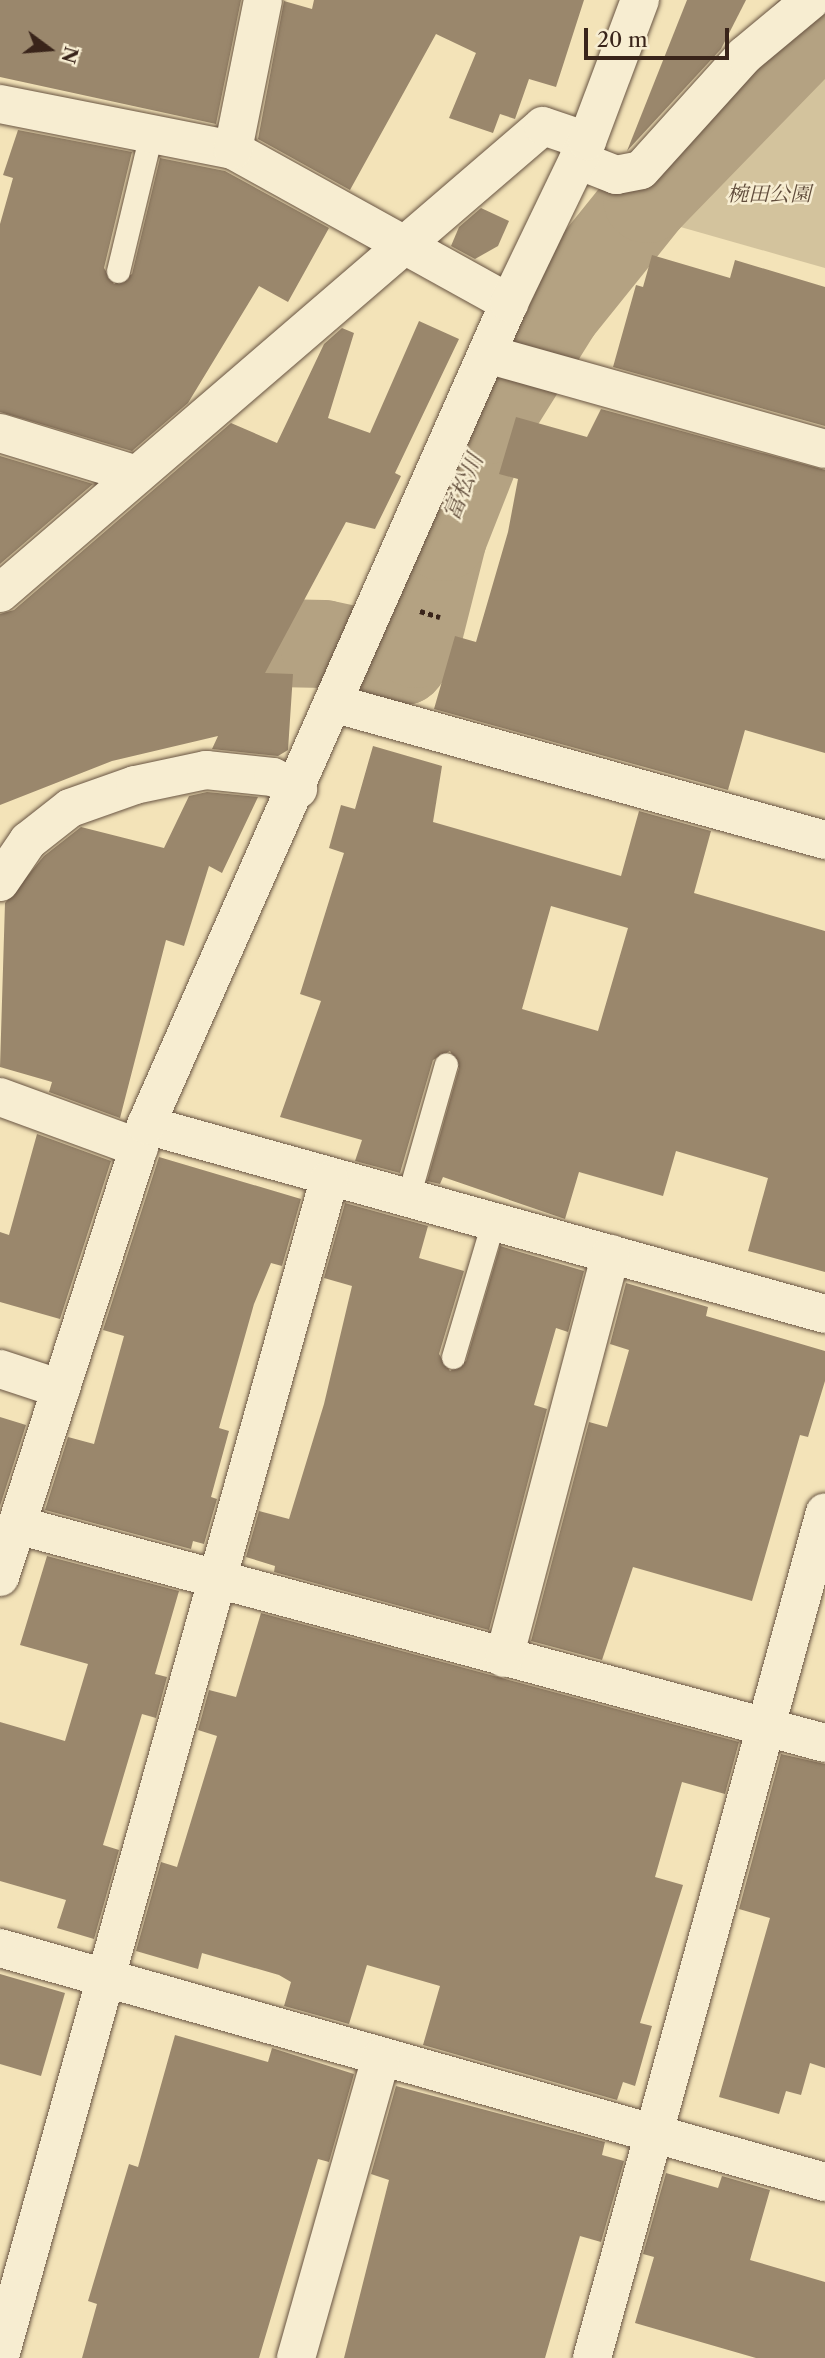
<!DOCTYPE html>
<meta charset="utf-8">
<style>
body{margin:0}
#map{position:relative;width:825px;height:2358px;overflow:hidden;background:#f3e3b8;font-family:"Libre Caslon Text","Noto Serif JP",serif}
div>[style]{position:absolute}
.green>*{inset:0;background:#d3c39d}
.river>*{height:88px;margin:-44px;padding:0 44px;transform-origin:44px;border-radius:44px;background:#b4a282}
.building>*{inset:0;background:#9a876c}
.path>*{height:4.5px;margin-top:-2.25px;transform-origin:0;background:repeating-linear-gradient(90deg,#39241a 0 5px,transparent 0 8.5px)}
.roads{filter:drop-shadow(0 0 2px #685442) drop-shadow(0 0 2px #685442)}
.service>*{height:23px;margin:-11.5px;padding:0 11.5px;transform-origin:11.5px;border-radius:11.5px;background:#f7edd1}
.minor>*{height:38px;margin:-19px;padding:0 19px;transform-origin:19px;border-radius:19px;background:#f7edd1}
span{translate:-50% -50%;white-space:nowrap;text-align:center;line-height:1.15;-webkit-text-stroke:5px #f7edd1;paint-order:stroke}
.park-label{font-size:21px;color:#604c3b;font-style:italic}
.water-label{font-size:23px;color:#64503e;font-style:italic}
.north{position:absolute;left:14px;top:14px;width:70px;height:70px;-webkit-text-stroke:5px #f7edd1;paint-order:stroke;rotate:106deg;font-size:19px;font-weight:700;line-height:28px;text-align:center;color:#39241a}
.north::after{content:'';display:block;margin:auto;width:24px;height:32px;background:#39241a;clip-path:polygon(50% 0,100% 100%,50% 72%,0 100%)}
.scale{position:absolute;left:584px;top:28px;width:145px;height:32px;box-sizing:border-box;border:4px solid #39241a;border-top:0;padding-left:9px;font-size:21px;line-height:24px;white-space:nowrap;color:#39241a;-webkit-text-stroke:5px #f7edd1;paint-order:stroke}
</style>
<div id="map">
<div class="green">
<div style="clip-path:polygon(825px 60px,825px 268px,663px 222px)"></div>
</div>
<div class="river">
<div style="left:0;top:697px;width:198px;rotate:-16.4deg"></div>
<div style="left:190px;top:641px;width:134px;rotate:1.3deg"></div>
<div style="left:324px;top:644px;width:81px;rotate:12.1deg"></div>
<div style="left:403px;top:661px;width:21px;rotate:-53deg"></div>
<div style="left:416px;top:644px;width:110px;rotate:-75.8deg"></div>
<div style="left:443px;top:537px;width:126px;rotate:-68.5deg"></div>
<div style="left:489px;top:420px;width:128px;rotate:-58deg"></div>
<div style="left:557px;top:311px;width:144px;rotate:-51.2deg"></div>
<div style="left:647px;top:199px;width:255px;rotate:-45.8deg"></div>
</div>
<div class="building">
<div style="clip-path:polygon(0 0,241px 0,216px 124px,0 77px)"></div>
<div style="clip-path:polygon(314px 0,584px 0,556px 87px,529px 79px,515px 119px,500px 114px,493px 133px,449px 118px,476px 53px,436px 34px,350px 190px,258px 139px,284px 1px,312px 9px)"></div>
<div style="clip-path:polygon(687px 0,746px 0,721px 49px,627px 151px)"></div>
<div style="clip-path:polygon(18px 130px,132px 152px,104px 268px,114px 284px,132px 274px,160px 158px,225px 171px,329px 228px,288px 302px,259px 286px,188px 403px,132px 451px,0 412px,0 224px,13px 178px,3px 175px)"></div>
<div style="clip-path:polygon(481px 208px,509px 221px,498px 246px,475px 259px,451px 246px,459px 227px)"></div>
<div style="clip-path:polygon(652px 255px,730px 278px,735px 260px,825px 287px,825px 426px,613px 367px,636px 285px,643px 287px)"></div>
<div style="clip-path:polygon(419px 321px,459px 339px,395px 473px,401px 476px,375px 529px,346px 522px,265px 673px,293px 674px,288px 750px,278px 756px,212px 749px,218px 736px,112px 761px,0 805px,0 614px,14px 610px,231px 423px,277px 443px,324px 344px,342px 328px,354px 333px,328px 418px,370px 433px)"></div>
<div style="clip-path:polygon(601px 409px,825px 470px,825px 753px,745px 730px,728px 790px,434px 709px,455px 636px,476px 642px,508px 532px,518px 479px,499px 474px,516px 417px,587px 437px)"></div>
<div style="clip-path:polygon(0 456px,93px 484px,0 564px)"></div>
<div style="clip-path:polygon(evenodd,373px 746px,442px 766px,433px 822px,621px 876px,639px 811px,711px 831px,694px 893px,825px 931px,825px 1272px,748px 1251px,768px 1178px,676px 1151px,663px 1196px,579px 1172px,565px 1219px,443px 1177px,440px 1184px,427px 1181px,459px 1068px,450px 1051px,433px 1060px,400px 1173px,355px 1161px,362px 1140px,280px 1117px,321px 1001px,300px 994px,344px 853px,329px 848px,341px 805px,355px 809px,373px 746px,551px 906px,628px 928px,598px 1031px,522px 1009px,551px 906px)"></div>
<div style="clip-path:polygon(207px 792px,258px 797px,222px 873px,209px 866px,184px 946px,166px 940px,120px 1118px,49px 1092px,52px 1082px,0 1067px,5px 903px,44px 856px,81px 827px,164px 848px,189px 796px)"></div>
<div style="clip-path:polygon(37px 1134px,111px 1161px,60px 1319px,0 1302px,0 1232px,9px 1235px)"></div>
<div style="clip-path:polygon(159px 1157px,301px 1199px,282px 1266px,271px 1263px,254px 1304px,219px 1428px,229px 1431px,211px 1497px,217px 1499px,204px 1544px,193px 1541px,191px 1549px,45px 1510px,68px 1437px,94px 1444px,124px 1336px,103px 1330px)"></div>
<div style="clip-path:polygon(345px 1203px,428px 1226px,419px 1258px,464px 1271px,439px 1354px,450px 1371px,466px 1361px,500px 1246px,584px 1271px,568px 1332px,556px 1328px,534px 1405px,547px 1409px,489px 1630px,274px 1572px,275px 1566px,246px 1557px,259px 1511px,289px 1519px,324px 1404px,352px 1286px,324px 1278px)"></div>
<div style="clip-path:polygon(626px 1283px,708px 1307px,706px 1316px,825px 1351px,825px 1381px,808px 1437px,800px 1435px,752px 1601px,633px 1567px,602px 1660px,531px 1641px,589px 1422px,607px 1427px,629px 1350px,610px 1344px)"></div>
<div style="clip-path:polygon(0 1417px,26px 1425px,0 1506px)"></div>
<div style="clip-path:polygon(47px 1556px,179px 1591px,155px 1674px,167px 1677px,156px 1718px,142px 1714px,103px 1845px,119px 1850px,94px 1939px,57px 1928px,66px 1900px,0 1881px,0 1722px,65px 1741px,88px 1664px,20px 1645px)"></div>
<div style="clip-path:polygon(261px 1613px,739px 1742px,725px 1794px,682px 1782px,655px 1877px,683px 1885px,640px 2023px,652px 2026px,635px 2086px,623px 2082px,617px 2100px,423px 2045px,440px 1986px,367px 1965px,349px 2024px,284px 2006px,291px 1982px,279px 1975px,202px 1953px,198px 1969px,136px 1951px,161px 1862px,177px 1867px,217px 1736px,198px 1730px,209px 1690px,236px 1697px)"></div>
<div style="clip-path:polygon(781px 1754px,825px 1764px,825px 2068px,810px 2063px,801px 2095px,786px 2091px,779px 2114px,719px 2097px,770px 1918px,739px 1909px)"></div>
<div style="clip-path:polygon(0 1974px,65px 1993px,41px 2076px,0 2064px)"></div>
<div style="clip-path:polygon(175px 2035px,268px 2062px,272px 2048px,354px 2074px,329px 2162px,318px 2159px,259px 2358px,82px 2358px,97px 2304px,88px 2301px,129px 2164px,138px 2167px)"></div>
<div style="clip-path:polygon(396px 2086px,605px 2142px,602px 2155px,624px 2161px,601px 2242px,580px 2236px,545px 2358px,344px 2358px,389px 2180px,371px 2174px)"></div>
<div style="clip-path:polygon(666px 2173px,718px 2188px,722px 2176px,770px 2190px,750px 2260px,825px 2282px,825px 2358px,756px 2358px,635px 2323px,654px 2257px,643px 2254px)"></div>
</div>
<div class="path">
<div style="left:420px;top:611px;width:21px;rotate:17deg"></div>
</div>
<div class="roads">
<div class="service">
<div style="left:118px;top:271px;width:141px;rotate:-76.5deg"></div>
<div style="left:407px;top:1201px;width:142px;rotate:-74.1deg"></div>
<div style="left:453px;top:1357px;width:138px;rotate:-73.5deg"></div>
</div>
<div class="minor">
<div style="left:0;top:104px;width:237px;rotate:11.2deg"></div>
<div style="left:233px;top:150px;width:316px;rotate:29deg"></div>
<div style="left:233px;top:150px;width:153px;rotate:-78.7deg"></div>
<div style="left:578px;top:160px;width:41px;rotate:21.5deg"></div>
<div style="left:616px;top:175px;width:25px;rotate:-11deg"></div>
<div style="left:641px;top:170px;width:155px;rotate:-47.9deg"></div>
<div style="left:745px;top:55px;width:86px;rotate:-39.8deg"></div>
<div style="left:487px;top:354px;width:351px;rotate:15.7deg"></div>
<div style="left:0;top:433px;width:143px;rotate:17deg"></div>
<div style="left:0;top:593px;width:716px;rotate:-40.7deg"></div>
<div style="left:543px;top:126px;width:46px;rotate:18.8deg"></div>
<div style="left:336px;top:704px;width:508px;rotate:15.54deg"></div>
<div style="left:0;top:882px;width:50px;rotate:-55.7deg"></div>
<div style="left:28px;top:841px;width:53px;rotate:-38.2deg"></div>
<div style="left:70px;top:808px;width:69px;rotate:-19.5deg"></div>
<div style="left:135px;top:785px;width:73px;rotate:-11.9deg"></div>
<div style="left:206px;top:770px;width:67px;rotate:6deg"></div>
<div style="left:273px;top:777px;width:28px;rotate:26deg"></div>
<div style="left:0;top:1097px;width:148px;rotate:20.1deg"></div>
<div style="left:146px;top:1125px;width:705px;rotate:15.55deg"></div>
<div style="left:0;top:1369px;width:64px;rotate:18.2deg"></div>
<div style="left:17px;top:1525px;width:837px;rotate:15.1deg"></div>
<div style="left:0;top:1577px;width:475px;rotate:-72.1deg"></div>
<div style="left:146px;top:1125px;width:899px;rotate:-66.17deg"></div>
<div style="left:509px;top:303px;width:180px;rotate:-64.3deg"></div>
<div style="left:587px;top:141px;width:151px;rotate:-69.4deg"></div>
<div style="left:504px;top:1658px;width:418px;rotate:-75.2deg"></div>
<div style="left:0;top:1948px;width:858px;rotate:15.84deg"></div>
<div style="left:0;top:2356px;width:1221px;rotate:-74.37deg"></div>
<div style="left:296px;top:2358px;width:312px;rotate:-74.2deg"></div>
<div style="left:592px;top:2358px;width:877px;rotate:-74.6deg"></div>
</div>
</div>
<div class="park-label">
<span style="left:769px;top:194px">椀田公園</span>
</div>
<div class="water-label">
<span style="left:463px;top:487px;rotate:-68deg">富松川</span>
</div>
<div class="north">N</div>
<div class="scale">20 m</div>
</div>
